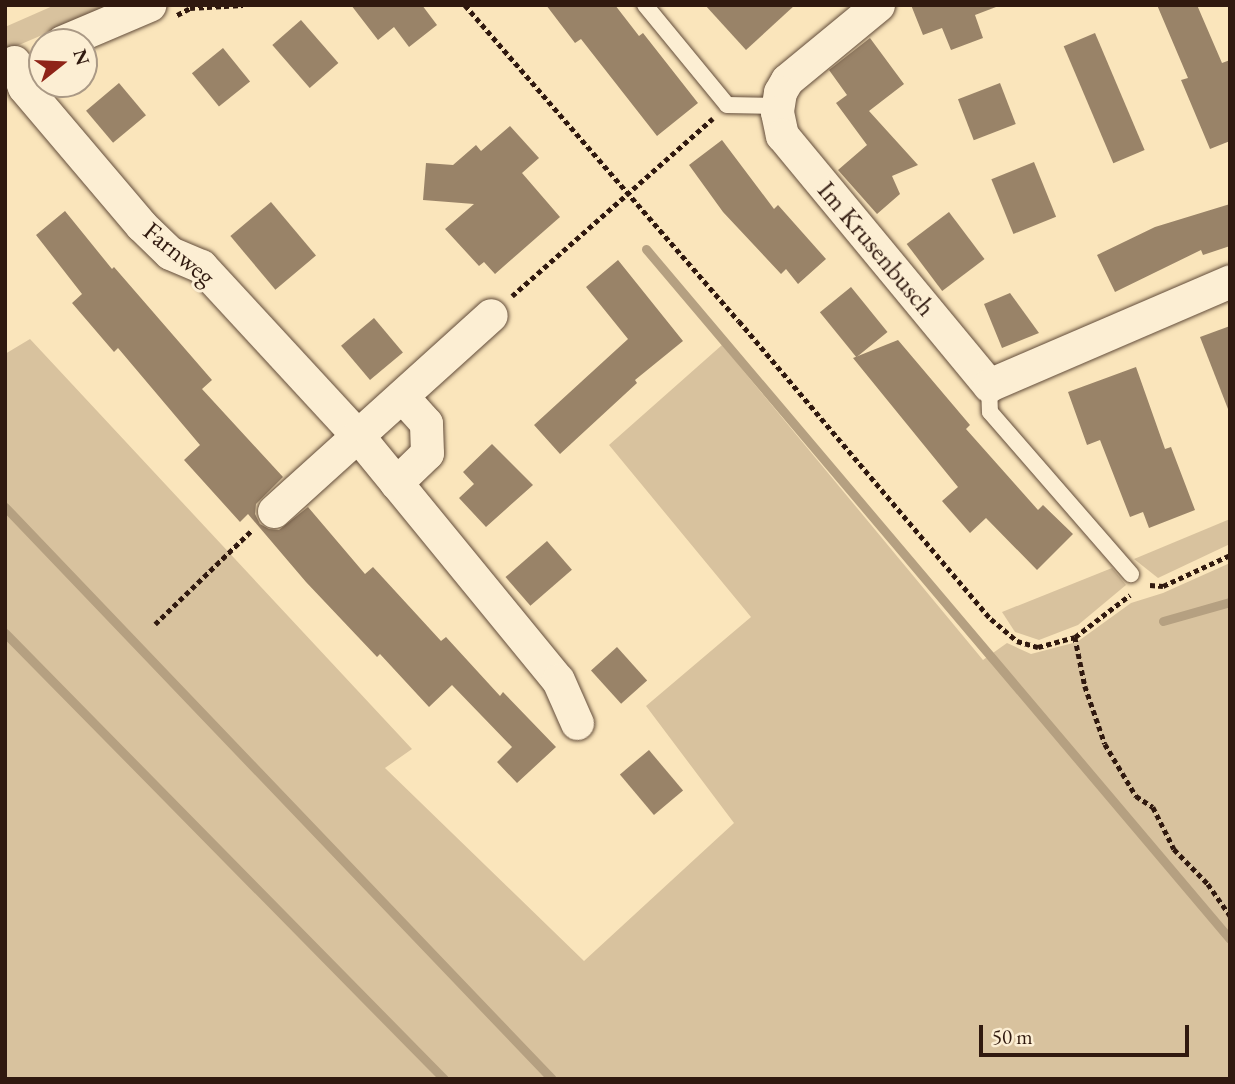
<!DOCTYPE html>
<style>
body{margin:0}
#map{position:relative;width:1235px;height:1084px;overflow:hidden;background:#fae5bb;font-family:"EB Garamond",serif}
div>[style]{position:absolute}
.green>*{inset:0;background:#d8c29e}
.stream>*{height:9px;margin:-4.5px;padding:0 4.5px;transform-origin:4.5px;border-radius:4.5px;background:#b5a081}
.building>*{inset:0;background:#998368;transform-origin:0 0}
.path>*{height:4.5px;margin-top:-2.25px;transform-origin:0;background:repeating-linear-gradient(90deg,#30190f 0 5px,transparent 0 8.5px)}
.roads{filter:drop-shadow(0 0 2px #624c3a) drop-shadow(0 0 2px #624c3a)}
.lane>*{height:16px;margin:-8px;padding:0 8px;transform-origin:8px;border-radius:8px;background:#fceed3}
.street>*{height:33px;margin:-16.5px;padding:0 16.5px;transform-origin:16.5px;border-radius:16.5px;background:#fceed3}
span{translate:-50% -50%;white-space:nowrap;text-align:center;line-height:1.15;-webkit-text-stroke:6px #fceed3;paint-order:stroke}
.street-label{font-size:26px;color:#30190f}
.frame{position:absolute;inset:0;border:7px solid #30190f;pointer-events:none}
.north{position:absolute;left:28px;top:28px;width:70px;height:70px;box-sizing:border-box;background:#fceed3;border:2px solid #aa9985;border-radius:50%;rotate:72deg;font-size:19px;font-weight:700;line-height:28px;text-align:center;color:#30190f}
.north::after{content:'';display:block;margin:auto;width:24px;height:32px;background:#8f2418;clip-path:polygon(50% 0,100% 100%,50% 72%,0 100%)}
.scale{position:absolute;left:979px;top:1025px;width:210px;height:32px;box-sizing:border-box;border:4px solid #30190f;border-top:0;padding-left:9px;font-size:21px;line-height:24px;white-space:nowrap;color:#30190f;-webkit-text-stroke:5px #fceed3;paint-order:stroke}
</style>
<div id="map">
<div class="green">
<div style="clip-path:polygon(55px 5px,112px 5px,5px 51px,5px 27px)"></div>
<div style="clip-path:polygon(30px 339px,412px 749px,385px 768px,584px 961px,734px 823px,646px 706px,751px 617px,609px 445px,722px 345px,983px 660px,1007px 643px,1031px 654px,1077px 642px,1131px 603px,1163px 593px,1230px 563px,1230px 1079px,445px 1079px,5px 629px,5px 354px)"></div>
<div style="clip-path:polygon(1230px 519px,1230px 544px,1158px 578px,1134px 559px)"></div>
<div style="clip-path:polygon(1112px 568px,1126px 585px,1078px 625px,1039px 640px,1015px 632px,1002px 612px)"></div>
<div style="clip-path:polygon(5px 635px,438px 1079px,5px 1079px)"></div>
</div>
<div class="stream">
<div style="left:646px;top:249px;width:904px;rotate:49.76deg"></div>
<div style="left:5px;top:507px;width:791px;rotate:46.28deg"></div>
<div style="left:1163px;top:621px;width:70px;rotate:-15.8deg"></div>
<div style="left:5px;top:633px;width:626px;rotate:45.45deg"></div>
</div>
<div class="building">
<div style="clip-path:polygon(351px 5px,422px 5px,437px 25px,409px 47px,394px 27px,378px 40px)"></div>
<div style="clip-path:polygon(546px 5px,615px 5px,639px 36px,643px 33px,698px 103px,657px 136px,581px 39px,575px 43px)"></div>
<div style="clip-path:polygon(705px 5px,795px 5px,746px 50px)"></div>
<div style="clip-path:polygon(911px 5px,995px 5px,996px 7px,975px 15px,983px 38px,951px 50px,942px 28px,923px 35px)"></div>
<div style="clip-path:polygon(1157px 5px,1197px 5px,1222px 63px,1230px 60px,1230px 141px,1210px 149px,1181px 80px,1188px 78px)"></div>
<div style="left:301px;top:20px;width:57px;height:38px;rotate:49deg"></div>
<div style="left:1095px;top:33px;width:127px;height:34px;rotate:67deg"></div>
<div style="clip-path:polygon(870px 38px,904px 84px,869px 111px,918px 165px,892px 176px,900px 194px,877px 214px,838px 170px,867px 145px,836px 103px,847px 95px,829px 70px)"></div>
<div style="left:223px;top:48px;width:43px;height:40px;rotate:51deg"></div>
<div style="left:119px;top:83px;width:42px;height:43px;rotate:50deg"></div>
<div style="left:1000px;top:83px;width:44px;height:45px;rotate:69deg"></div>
<div style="clip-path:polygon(510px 126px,539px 158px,522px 173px,560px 217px,495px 274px,484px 262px,479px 266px,445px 229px,474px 204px,423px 200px,426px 163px,453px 165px,476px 145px,481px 151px)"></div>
<div style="clip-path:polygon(722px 140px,774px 209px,778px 205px,826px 259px,798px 284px,786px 269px,781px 274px,723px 212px,689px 165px)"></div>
<div style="left:1034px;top:162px;width:59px;height:46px;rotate:68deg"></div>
<div style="left:271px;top:202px;width:70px;height:53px;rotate:50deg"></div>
<div style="clip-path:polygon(1230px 204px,1230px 246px,1203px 255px,1201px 250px,1115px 292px,1097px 255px,1155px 227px)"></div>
<div style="clip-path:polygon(65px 211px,112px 269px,114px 267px,212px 380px,202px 389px,283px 477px,256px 504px,255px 514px,260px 524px,269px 529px,279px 530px,308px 507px,365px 574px,373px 567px,441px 641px,446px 637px,500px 696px,503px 692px,556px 747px,517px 783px,497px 762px,512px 747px,452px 685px,429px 707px,380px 654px,377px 657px,306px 582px,248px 514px,240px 522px,184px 460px,200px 445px,118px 348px,114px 352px,72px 303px,82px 294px,36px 235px)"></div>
<div style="left:949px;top:212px;width:59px;height:53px;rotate:53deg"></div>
<div style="clip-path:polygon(618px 260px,683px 341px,635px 380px,637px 383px,560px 454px,534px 425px,628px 339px,586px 287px)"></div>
<div style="left:851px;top:287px;width:58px;height:40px;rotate:51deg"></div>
<div style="clip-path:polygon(1010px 293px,1039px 333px,1002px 348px,984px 304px)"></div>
<div style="left:374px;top:318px;width:45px;height:43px;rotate:50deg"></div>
<div style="clip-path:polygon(1230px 326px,1230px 409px,1228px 409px,1200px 337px)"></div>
<div style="clip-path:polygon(898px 340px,970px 425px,966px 429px,1038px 510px,1043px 505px,1073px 534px,1037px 570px,986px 518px,970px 533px,942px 501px,958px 487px,853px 358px)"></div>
<div style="clip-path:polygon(1136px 367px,1165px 449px,1171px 447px,1195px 510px,1149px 528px,1143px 512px,1130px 517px,1100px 440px,1087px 445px,1068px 392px)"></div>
<div style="clip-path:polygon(492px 444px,533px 485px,486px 527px,459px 498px,474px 484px,463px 472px)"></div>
<div style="left:547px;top:541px;width:38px;height:55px;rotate:49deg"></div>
<div style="left:617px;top:647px;width:45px;height:35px;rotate:48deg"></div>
<div style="left:649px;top:750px;width:53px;height:38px;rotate:50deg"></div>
</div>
<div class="path">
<div style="left:465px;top:5px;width:418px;rotate:49.1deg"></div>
<div style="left:739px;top:321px;width:390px;rotate:49.8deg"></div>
<div style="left:991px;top:619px;width:34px;rotate:40deg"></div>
<div style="left:1017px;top:641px;width:22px;rotate:16deg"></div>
<div style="left:1038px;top:647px;width:38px;rotate:-15deg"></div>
<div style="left:1075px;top:637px;width:69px;rotate:-37.4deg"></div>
<div style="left:177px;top:15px;width:15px;rotate:-28deg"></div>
<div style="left:190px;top:8px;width:53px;rotate:-3.2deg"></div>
<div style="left:512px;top:296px;width:268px;rotate:-41.5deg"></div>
<div style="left:1150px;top:585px;width:13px;rotate:4deg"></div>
<div style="left:1163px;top:586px;width:74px;rotate:-24.8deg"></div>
<div style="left:155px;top:624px;width:135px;rotate:-44.1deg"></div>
<div style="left:1075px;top:637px;width:50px;rotate:78.5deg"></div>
<div style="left:1085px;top:686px;width:61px;rotate:71deg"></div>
<div style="left:1105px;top:744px;width:61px;rotate:59.2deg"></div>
<div style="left:1136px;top:796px;width:20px;rotate:33deg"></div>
<div style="left:1153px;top:807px;width:47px;rotate:63.4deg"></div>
<div style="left:1174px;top:849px;width:49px;rotate:45.8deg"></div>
<div style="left:1208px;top:884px;width:39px;rotate:55deg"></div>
</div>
<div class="roads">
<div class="lane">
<div style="left:645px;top:5px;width:129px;rotate:50.6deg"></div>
<div style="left:727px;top:105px;width:51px;rotate:1.1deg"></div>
<div style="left:989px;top:385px;width:27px;rotate:88deg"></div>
<div style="left:990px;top:412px;width:215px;rotate:49deg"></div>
</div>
<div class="street">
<div style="left:878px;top:5px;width:118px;rotate:140.5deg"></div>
<div style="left:787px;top:80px;width:14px;rotate:120deg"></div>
<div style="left:780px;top:92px;width:20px;rotate:99deg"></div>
<div style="left:777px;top:112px;width:24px;rotate:78deg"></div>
<div style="left:782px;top:135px;width:325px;rotate:50.4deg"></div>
<div style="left:989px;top:385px;width:262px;rotate:-23.3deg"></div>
<div style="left:62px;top:42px;width:95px;rotate:-23deg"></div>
<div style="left:14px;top:62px;width:27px;rotate:68deg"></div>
<div style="left:24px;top:87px;width:181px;rotate:49.7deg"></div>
<div style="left:141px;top:225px;width:40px;rotate:44deg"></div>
<div style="left:170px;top:253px;width:34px;rotate:23deg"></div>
<div style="left:201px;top:266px;width:231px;rotate:47.3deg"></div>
<div style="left:358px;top:436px;width:315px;rotate:50.7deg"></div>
<div style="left:558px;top:680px;width:47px;rotate:66.2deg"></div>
<div style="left:396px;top:483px;width:43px;rotate:-44.1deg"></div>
<div style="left:427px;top:453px;width:30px;rotate:-92deg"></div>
<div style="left:426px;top:423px;width:36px;rotate:-132deg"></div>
<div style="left:274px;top:511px;width:292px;rotate:-42.1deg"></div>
</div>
</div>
<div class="street-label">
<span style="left:876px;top:249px;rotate:50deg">Im Krusenbusch</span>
<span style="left:179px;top:254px;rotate:39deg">Farnweg</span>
</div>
<div class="frame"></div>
<div class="north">N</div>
<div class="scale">50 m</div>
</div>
